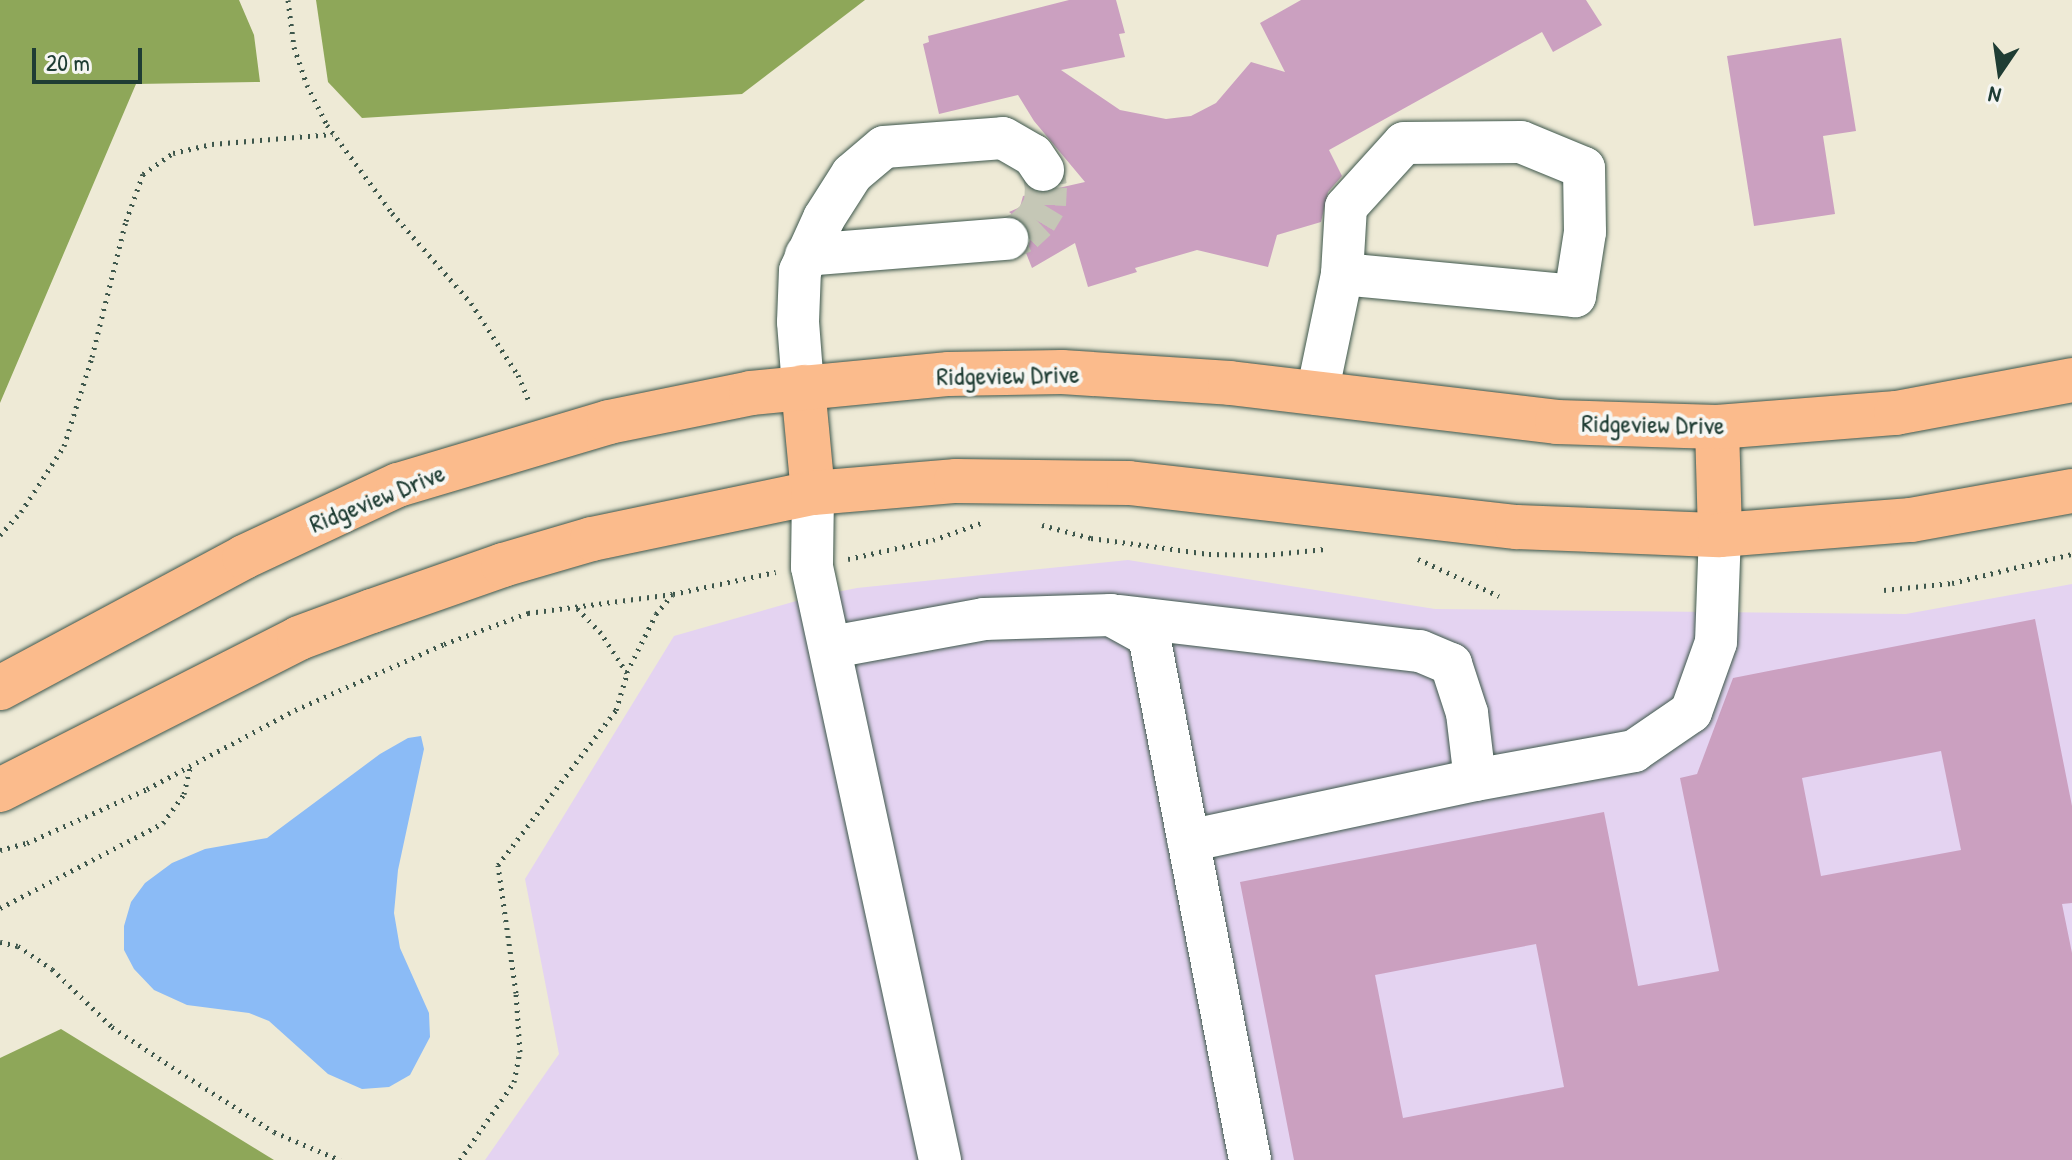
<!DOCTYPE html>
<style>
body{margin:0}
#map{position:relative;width:2072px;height:1160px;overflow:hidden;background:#eeead6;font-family:"Patrick Hand",sans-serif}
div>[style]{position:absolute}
.built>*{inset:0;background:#e4d3f1}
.forest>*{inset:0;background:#8ea759}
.water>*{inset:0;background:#8bbbf6}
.building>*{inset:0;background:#cba0c0}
.minor-tunnel>*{height:42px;margin-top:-21px;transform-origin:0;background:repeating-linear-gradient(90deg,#c5c7b6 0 42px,transparent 0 63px)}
.path>*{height:5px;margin-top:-2.5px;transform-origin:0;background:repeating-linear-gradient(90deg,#3e574c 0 2px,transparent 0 8px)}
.roads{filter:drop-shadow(0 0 2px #3e574c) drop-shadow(0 0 2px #3e574c)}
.minor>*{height:42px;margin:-21px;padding:0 21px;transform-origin:21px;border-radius:21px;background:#fff}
.major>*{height:44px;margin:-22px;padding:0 22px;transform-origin:22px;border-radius:22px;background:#fbbb8c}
span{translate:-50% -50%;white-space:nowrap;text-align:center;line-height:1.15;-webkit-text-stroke:8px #f6f6f2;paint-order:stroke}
.street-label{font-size:26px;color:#1f3d34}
.north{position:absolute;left:1960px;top:32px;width:80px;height:80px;-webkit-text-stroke:6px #f6f6f2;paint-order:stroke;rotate:193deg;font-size:22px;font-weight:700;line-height:32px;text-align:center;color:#1f3d34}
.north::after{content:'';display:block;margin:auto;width:28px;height:36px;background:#1f3d34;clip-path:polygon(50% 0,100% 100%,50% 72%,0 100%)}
.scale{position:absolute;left:32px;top:48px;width:110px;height:36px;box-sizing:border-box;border:4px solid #1f3d34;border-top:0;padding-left:10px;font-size:24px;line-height:28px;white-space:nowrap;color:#1f3d34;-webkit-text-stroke:6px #f6f6f2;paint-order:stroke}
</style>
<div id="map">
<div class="built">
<div style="clip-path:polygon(1128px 560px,1435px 609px,1906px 614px,2072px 584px,2072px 1160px,485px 1160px,559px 1054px,525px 879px,674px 636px,807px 598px,857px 588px)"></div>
</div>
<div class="forest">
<div style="clip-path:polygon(0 0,239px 0,254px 35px,260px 82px,136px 84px,0 403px)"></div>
<div style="clip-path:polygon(316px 0,865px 0,742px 94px,362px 118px,328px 82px)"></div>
<div style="clip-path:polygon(61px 1029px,274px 1160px,0 1160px,0 1058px)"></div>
</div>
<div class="water">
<div style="clip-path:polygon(421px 736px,424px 749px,398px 870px,394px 913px,400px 948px,429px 1013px,430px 1037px,410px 1075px,389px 1087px,362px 1089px,328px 1074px,269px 1021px,249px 1013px,187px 1005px,154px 990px,134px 969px,124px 950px,124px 926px,131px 902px,145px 883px,172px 863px,205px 849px,267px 838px,380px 754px,408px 738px)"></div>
</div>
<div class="building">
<div style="clip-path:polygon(1069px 0,1116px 0,1125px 33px,1119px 34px,1125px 57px,1061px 70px,1120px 110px,1166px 119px,1191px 116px,1216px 103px,1251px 62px,1285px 72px,1260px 23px,1301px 0,1586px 0,1602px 25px,1553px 52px,1542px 32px,1329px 150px,1342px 176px,1328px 192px,1321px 222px,1277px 235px,1268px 267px,1197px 250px,1135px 268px,1137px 272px,1088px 287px,1075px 243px,1032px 268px,1026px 253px,1031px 238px,1027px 226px,1009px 212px,1020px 207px,1023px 196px,1085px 182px,1034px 121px,1018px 95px,939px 114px,923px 44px,929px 42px,928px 36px)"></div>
<div style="clip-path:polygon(1841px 38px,1856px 131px,1823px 136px,1835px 214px,1754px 226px,1727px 56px)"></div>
<div style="clip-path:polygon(evenodd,2035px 619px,2072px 806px,2072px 903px,2062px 904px,2072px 953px,2072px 1160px,1294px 1160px,1240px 882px,1604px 812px,1638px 986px,1719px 971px,1680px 778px,1697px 774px,1733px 678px,2035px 619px,1941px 751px,1961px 850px,1821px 876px,1802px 778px,1941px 751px,2035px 619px,1536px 944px,1564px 1087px,1403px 1118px,1375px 975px,1536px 944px)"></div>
</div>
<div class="minor-tunnel">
<div style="left:1007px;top:239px;width:17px;rotate:-24deg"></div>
<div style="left:1023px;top:232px;width:18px;rotate:-43deg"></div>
<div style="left:1036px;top:220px;width:17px;rotate:-59deg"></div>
<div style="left:1045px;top:205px;width:18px;rotate:-87deg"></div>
<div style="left:1046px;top:187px;width:17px;rotate:-100deg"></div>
</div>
<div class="path">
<div style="left:288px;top:0;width:47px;rotate:82.7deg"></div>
<div style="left:294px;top:47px;width:40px;rotate:71.1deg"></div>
<div style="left:307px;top:85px;width:45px;rotate:63.4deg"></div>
<div style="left:327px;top:125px;width:109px;rotate:53.5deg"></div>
<div style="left:392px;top:213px;width:120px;rotate:48.7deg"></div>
<div style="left:471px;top:303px;width:86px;rotate:56.9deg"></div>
<div style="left:518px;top:375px;width:26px;rotate:67deg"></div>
<div style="left:1042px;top:525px;width:51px;rotate:14.9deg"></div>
<div style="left:1091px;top:538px;width:119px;rotate:7.7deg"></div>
<div style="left:1209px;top:554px;width:56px;rotate:1deg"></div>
<div style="left:1265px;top:555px;width:60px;rotate:-5.7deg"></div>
<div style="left:0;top:535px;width:31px;rotate:-48deg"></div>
<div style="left:21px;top:512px;width:79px;rotate:-56.9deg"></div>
<div style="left:64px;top:446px;width:93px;rotate:-72.5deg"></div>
<div style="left:92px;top:357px;width:140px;rotate:-76deg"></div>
<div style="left:126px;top:221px;width:50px;rotate:-70.1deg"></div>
<div style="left:143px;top:174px;width:37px;rotate:-35deg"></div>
<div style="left:173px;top:153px;width:40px;rotate:-13deg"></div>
<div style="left:212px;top:144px;width:121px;rotate:-4.7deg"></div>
<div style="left:848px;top:559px;width:87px;rotate:-12.6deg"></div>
<div style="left:933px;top:540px;width:51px;rotate:-19.5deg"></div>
<div style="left:1418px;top:559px;width:89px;rotate:24.6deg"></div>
<div style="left:1884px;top:590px;width:68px;rotate:-5.9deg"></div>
<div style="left:1952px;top:583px;width:123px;rotate:-13.6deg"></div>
<div style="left:627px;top:672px;width:65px;rotate:-63.4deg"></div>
<div style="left:656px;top:614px;width:25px;rotate:-50deg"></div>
<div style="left:0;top:850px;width:28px;rotate:-15deg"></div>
<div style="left:27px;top:843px;width:132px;rotate:-24.2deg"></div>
<div style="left:147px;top:789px;width:168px;rotate:-28.1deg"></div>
<div style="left:295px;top:710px;width:163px;rotate:-23.9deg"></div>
<div style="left:444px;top:644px;width:90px;rotate:-20.3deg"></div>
<div style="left:528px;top:613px;width:146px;rotate:-7.5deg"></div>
<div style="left:673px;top:594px;width:105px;rotate:-12.1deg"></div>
<div style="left:0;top:908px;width:184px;rotate:-27.5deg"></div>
<div style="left:163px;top:823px;width:36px;rotate:-54deg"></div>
<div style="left:184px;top:794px;width:31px;rotate:-77deg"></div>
<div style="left:0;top:942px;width:18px;rotate:13deg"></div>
<div style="left:18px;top:946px;width:41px;rotate:34.1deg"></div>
<div style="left:52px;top:969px;width:83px;rotate:44deg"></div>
<div style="left:112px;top:1027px;width:72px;rotate:33.7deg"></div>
<div style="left:172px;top:1067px;width:121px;rotate:32.5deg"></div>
<div style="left:274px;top:1132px;width:72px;rotate:23deg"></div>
<div style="left:460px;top:1160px;width:95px;rotate:-55.3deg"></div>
<div style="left:514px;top:1082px;width:31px;rotate:-79deg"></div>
<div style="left:520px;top:1052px;width:59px;rotate:-93.9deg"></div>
<div style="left:516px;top:993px;width:129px;rotate:-98deg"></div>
<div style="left:498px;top:865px;width:195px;rotate:-52.7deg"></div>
<div style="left:616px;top:710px;width:39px;rotate:-73deg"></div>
<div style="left:627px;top:673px;width:48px;rotate:-123deg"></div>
<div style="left:601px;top:633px;width:37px;rotate:-134deg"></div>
</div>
<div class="roads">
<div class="minor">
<div style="left:806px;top:255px;width:202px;rotate:-4.6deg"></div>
<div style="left:803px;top:387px;width:65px;rotate:-94.4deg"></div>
<div style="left:798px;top:322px;width:51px;rotate:-87.8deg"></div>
<div style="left:800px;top:271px;width:58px;rotate:-65.6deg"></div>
<div style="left:824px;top:218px;width:52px;rotate:-57.5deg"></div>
<div style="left:852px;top:174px;width:42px;rotate:-40.2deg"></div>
<div style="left:884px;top:147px;width:119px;rotate:-4.3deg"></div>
<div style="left:1003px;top:138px;width:34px;rotate:30deg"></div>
<div style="left:1033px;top:155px;width:18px;rotate:56deg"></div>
<div style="left:1317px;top:394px;width:123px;rotate:-78.2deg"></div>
<div style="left:1342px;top:274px;width:67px;rotate:-86.6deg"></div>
<div style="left:1346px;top:207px;width:86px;rotate:-47.8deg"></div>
<div style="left:1404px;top:143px;width:117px;rotate:-0.5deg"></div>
<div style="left:1521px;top:142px;width:68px;rotate:22.4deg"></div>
<div style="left:1584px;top:168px;width:64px;rotate:89.1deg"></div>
<div style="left:1585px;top:232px;width:65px;rotate:98.9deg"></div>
<div style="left:1575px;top:296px;width:234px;rotate:-174.6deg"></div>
<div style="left:813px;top:493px;width:74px;rotate:90.8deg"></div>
<div style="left:812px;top:567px;width:607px;rotate:77.82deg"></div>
<div style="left:1120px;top:616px;width:302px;rotate:6.7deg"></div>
<div style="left:1420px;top:651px;width:34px;rotate:23deg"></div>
<div style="left:1451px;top:664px;width:52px;rotate:71.9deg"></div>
<div style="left:1467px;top:713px;width:67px;rotate:83.2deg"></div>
<div style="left:1475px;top:780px;width:293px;rotate:168deg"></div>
<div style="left:832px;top:647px;width:155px;rotate:-10.4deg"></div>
<div style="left:984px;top:619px;width:127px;rotate:-1.8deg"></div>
<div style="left:1111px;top:615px;width:43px;rotate:28.9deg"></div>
<div style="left:1149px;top:636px;width:534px;rotate:79.09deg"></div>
<div style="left:1475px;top:780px;width:162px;rotate:-10.3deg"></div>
<div style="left:1634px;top:751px;width:69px;rotate:-34.4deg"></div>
<div style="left:1691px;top:712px;width:74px;rotate:-70.3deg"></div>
<div style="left:1716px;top:642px;width:107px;rotate:-87.9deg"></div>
</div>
<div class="major">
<div style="left:803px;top:387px;width:106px;rotate:84.6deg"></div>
<div style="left:1717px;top:427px;width:108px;rotate:88.4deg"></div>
<div style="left:0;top:688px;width:277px;rotate:-28.2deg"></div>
<div style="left:244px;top:557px;width:170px;rotate:-25.1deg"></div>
<div style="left:398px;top:485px;width:220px;rotate:-16.6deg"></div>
<div style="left:609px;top:422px;width:145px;rotate:-11.5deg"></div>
<div style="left:751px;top:393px;width:199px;rotate:-5.5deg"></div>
<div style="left:949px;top:374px;width:113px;rotate:-1deg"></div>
<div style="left:1062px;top:372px;width:168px;rotate:3.7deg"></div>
<div style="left:1230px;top:383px;width:329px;rotate:6.8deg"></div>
<div style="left:1557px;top:422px;width:160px;rotate:1.8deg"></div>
<div style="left:1717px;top:427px;width:180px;rotate:-4.5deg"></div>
<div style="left:1896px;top:413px;width:179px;rotate:-10.6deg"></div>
<div style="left:0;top:790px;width:335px;rotate:-26.9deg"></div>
<div style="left:299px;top:638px;width:78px;rotate:-20.3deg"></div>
<div style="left:372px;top:611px;width:139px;rotate:-19.3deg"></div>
<div style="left:503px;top:565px;width:93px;rotate:-16.3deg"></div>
<div style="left:592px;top:539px;width:226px;rotate:-11.8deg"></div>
<div style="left:813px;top:493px;width:144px;rotate:-4.8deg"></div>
<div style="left:956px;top:481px;width:173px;rotate:0.7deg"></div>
<div style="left:1129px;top:483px;width:390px;rotate:6.5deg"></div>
<div style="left:1517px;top:527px;width:203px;rotate:2.3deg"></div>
<div style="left:1720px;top:535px;width:192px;rotate:-4.5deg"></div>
<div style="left:1911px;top:520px;width:164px;rotate:-10.2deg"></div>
</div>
</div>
<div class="street-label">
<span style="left:1008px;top:375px;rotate:-1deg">Ridgeview Drive</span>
<span style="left:1653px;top:424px;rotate:1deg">Ridgeview Drive</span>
<span style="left:377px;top:498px;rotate:-22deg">Ridgeview Drive</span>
</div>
<div class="north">N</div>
<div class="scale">20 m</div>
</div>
